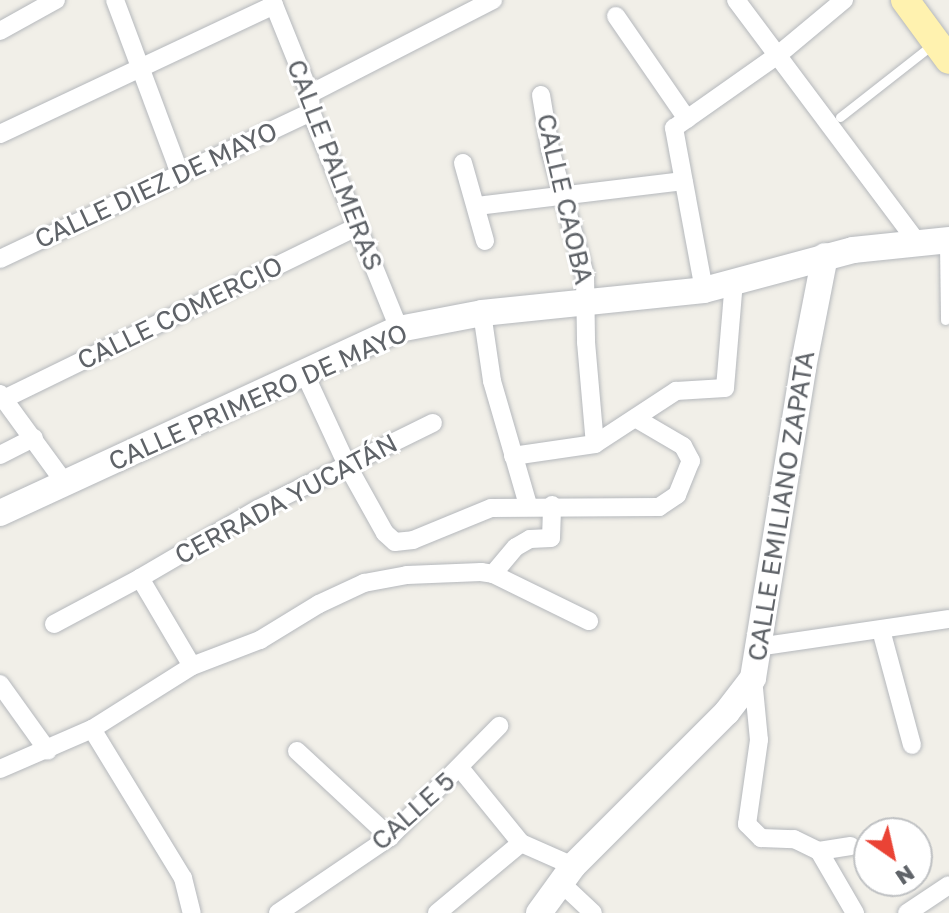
<!DOCTYPE html>
<meta charset="utf-8">
<style>
body{margin:0}
#map{position:relative;width:949px;height:913px;overflow:hidden;background:#f1efe8;font-family:"Golos Text",sans-serif}
div>[style]{position:absolute}
.roads{filter:drop-shadow(0 0 2px #b5b8bc) drop-shadow(0 0 2px #b5b8bc)}
.lane>*{height:9px;margin:-4.5px;padding:0 4.5px;transform-origin:4.5px;border-radius:4.5px;background:#fff}
.street>*{height:18px;margin:-9px;padding:0 9px;transform-origin:9px;border-radius:9px;background:#fff}
.secondary>*{height:26px;margin:-13px;padding:0 13px;transform-origin:13px;border-radius:13px;background:#fff}
.primary>*{height:28px;margin:-14px;padding:0 14px;transform-origin:14px;border-radius:14px;background:#fff2af}
span{translate:-50% -50%;white-space:nowrap;text-align:center;line-height:1.15;-webkit-text-stroke:6px #fff;paint-order:stroke}
.street-label{font-size:26px;color:#5f6368}
.north{position:absolute;left:853px;top:817px;width:80px;height:80px;box-sizing:border-box;background:#fff;border:2px solid #bfc1c3;border-radius:50%;rotate:146deg;font-size:22px;font-weight:700;line-height:32px;text-align:center;color:#5f6368}
.north::after{content:'';display:block;margin:auto;width:28px;height:36px;background:#ea4335;clip-path:polygon(50% 0,100% 100%,50% 72%,0 100%)}
</style>
<div id="map">
<div class="roads">
<div class="lane">
<div style="left:840px;top:117px;width:118px;rotate:-38.1deg"></div>
<div style="left:944px;top:244px;width:76px;rotate:89.2deg"></div>
</div>
<div class="street">
<div style="left:115px;top:0;width:186px;rotate:69.5deg"></div>
<div style="left:272px;top:0;width:101px;rotate:68deg"></div>
<div style="left:310px;top:94px;width:18px;rotate:87deg"></div>
<div style="left:311px;top:112px;width:234px;rotate:67.9deg"></div>
<div style="left:736px;top:0;width:304px;rotate:53.2deg"></div>
<div style="left:616px;top:16px;width:125px;rotate:55.4deg"></div>
<div style="left:0;top:31px;width:64px;rotate:-29deg"></div>
<div style="left:310px;top:94px;width:206px;rotate:-27.2deg"></div>
<div style="left:541px;top:95px;width:55px;rotate:80.5deg"></div>
<div style="left:550px;top:149px;width:131px;rotate:74.5deg"></div>
<div style="left:585px;top:275px;width:67px;rotate:89.1deg"></div>
<div style="left:586px;top:342px;width:102px;rotate:85deg"></div>
<div style="left:0;top:134px;width:303px;rotate:-25.2deg"></div>
<div style="left:463px;top:163px;width:81px;rotate:74.2deg"></div>
<div style="left:477px;top:206px;width:208px;rotate:-6.9deg"></div>
<div style="left:0;top:259px;width:344px;rotate:-25.3deg"></div>
<div style="left:704px;top:290px;width:165px;rotate:-100.5deg"></div>
<div style="left:674px;top:128px;width:127px;rotate:-35.1deg"></div>
<div style="left:778px;top:55px;width:86px;rotate:-39.8deg"></div>
<div style="left:482px;top:313px;width:69px;rotate:81.6deg"></div>
<div style="left:492px;top:381px;width:129px;rotate:73.8deg"></div>
<div style="left:304px;top:372px;width:100px;rotate:65.2deg"></div>
<div style="left:346px;top:463px;width:80px;rotate:60.9deg"></div>
<div style="left:385px;top:533px;width:13px;rotate:42deg"></div>
<div style="left:395px;top:542px;width:18px;rotate:-6deg"></div>
<div style="left:413px;top:540px;width:84px;rotate:-22.3deg"></div>
<div style="left:491px;top:508px;width:168px;rotate:-0.3deg"></div>
<div style="left:659px;top:507px;width:22px;rotate:-34deg"></div>
<div style="left:677px;top:495px;width:37px;rotate:-68deg"></div>
<div style="left:691px;top:461px;width:17px;rotate:-118deg"></div>
<div style="left:683px;top:446px;width:53px;rotate:-149.6deg"></div>
<div style="left:0;top:394px;width:110px;rotate:53.9deg"></div>
<div style="left:4px;top:399px;width:392px;rotate:-26deg"></div>
<div style="left:0;top:455px;width:38px;rotate:-27deg"></div>
<div style="left:513px;top:456px;width:83px;rotate:-8.3deg"></div>
<div style="left:595px;top:444px;width:97px;rotate:-33.2deg"></div>
<div style="left:676px;top:391px;width:49px;rotate:-3.5deg"></div>
<div style="left:725px;top:388px;width:107px;rotate:-85.2deg"></div>
<div style="left:493px;top:574px;width:35px;rotate:-50deg"></div>
<div style="left:516px;top:547px;width:16px;rotate:-30deg"></div>
<div style="left:530px;top:539px;width:21px;rotate:-3deg"></div>
<div style="left:551px;top:538px;width:33px;rotate:-88deg"></div>
<div style="left:140px;top:578px;width:102px;rotate:59.4deg"></div>
<div style="left:54px;top:624px;width:98px;rotate:-28.1deg"></div>
<div style="left:140px;top:578px;width:137px;rotate:-30.3deg"></div>
<div style="left:258px;top:509px;width:195px;rotate:-26.2deg"></div>
<div style="left:881px;top:630px;width:119px;rotate:74.9deg"></div>
<div style="left:757px;top:647px;width:194px;rotate:-8.3deg"></div>
<div style="left:753px;top:678px;width:62px;rotate:84.5deg"></div>
<div style="left:759px;top:740px;width:85px;rotate:98.1deg"></div>
<div style="left:747px;top:824px;width:20px;rotate:45deg"></div>
<div style="left:761px;top:838px;width:33px;rotate:2deg"></div>
<div style="left:794px;top:839px;width:28px;rotate:26deg"></div>
<div style="left:819px;top:851px;width:32px;rotate:-9deg"></div>
<div style="left:0;top:684px;width:82px;rotate:54.4deg"></div>
<div style="left:92px;top:729px;width:175px;rotate:58.6deg"></div>
<div style="left:183px;top:878px;width:36px;rotate:76deg"></div>
<div style="left:297px;top:751px;width:127px;rotate:42.8deg"></div>
<div style="left:460px;top:768px;width:97px;rotate:50.9deg"></div>
<div style="left:521px;top:843px;width:57px;rotate:23.9deg"></div>
<div style="left:0;top:769px;width:100px;rotate:-23.5deg"></div>
<div style="left:92px;top:729px;width:118px;rotate:-32.2deg"></div>
<div style="left:192px;top:666px;width:73px;rotate:-20.9deg"></div>
<div style="left:260px;top:640px;width:69px;rotate:-31.4deg"></div>
<div style="left:319px;top:604px;width:50px;rotate:-25deg"></div>
<div style="left:364px;top:583px;width:44px;rotate:-10.5deg"></div>
<div style="left:407px;top:575px;width:74px;rotate:-2.3deg"></div>
<div style="left:481px;top:572px;width:12px;rotate:9deg"></div>
<div style="left:493px;top:574px;width:107px;rotate:26.1deg"></div>
<div style="left:819px;top:851px;width:72px;rotate:59.9deg"></div>
<div style="left:560px;top:882px;width:45px;rotate:43.2deg"></div>
<div style="left:278px;top:913px;width:135px;rotate:-34.2deg"></div>
<div style="left:390px;top:837px;width:156px;rotate:-45.5deg"></div>
<div style="left:437px;top:913px;width:109px;rotate:-39.8deg"></div>
<div style="left:907px;top:913px;width:50px;rotate:-33.7deg"></div>
</div>
<div class="secondary">
<div style="left:0;top:513px;width:439px;rotate:-24.8deg"></div>
<div style="left:399px;top:329px;width:85px;rotate:-10.9deg"></div>
<div style="left:482px;top:313px;width:223px;rotate:-5.9deg"></div>
<div style="left:704px;top:290px;width:154px;rotate:-15deg"></div>
<div style="left:853px;top:250px;width:97px;rotate:-5.9deg"></div>
<div style="left:539px;top:913px;width:58px;rotate:-54.1deg"></div>
<div style="left:573px;top:866px;width:218px;rotate:-45deg"></div>
<div style="left:727px;top:712px;width:43px;rotate:-52.6deg"></div>
<div style="left:753px;top:678px;width:314px;rotate:-80.8deg"></div>
<div style="left:803px;top:368px;width:114px;rotate:-78.9deg"></div>
</div>
<div class="primary">
<div style="left:905px;top:0;width:74px;rotate:53.7deg"></div>
</div>
</div>
<div class="street-label">
<span style="left:335px;top:165px;rotate:69deg">CALLE PALMERAS</span>
<span style="left:156px;top:185px;rotate:-25deg">CALLE DIEZ DE MAYO</span>
<span style="left:565px;top:199px;rotate:77deg">CALLE CAOBA</span>
<span style="left:180px;top:313px;rotate:-26deg">CALLE COMERCIO</span>
<span style="left:258px;top:397px;rotate:-24deg">CALLE PRIMERO DE MAYO</span>
<span style="left:286px;top:499px;rotate:-28deg">CERRADA YUCATÁN</span>
<span style="left:781px;top:506px;rotate:-81deg">CALLE EMILIANO ZAPATA</span>
<span style="left:413px;top:811px;rotate:-42deg">CALLE 5</span>
</div>
<div class="north">N</div>
</div>
